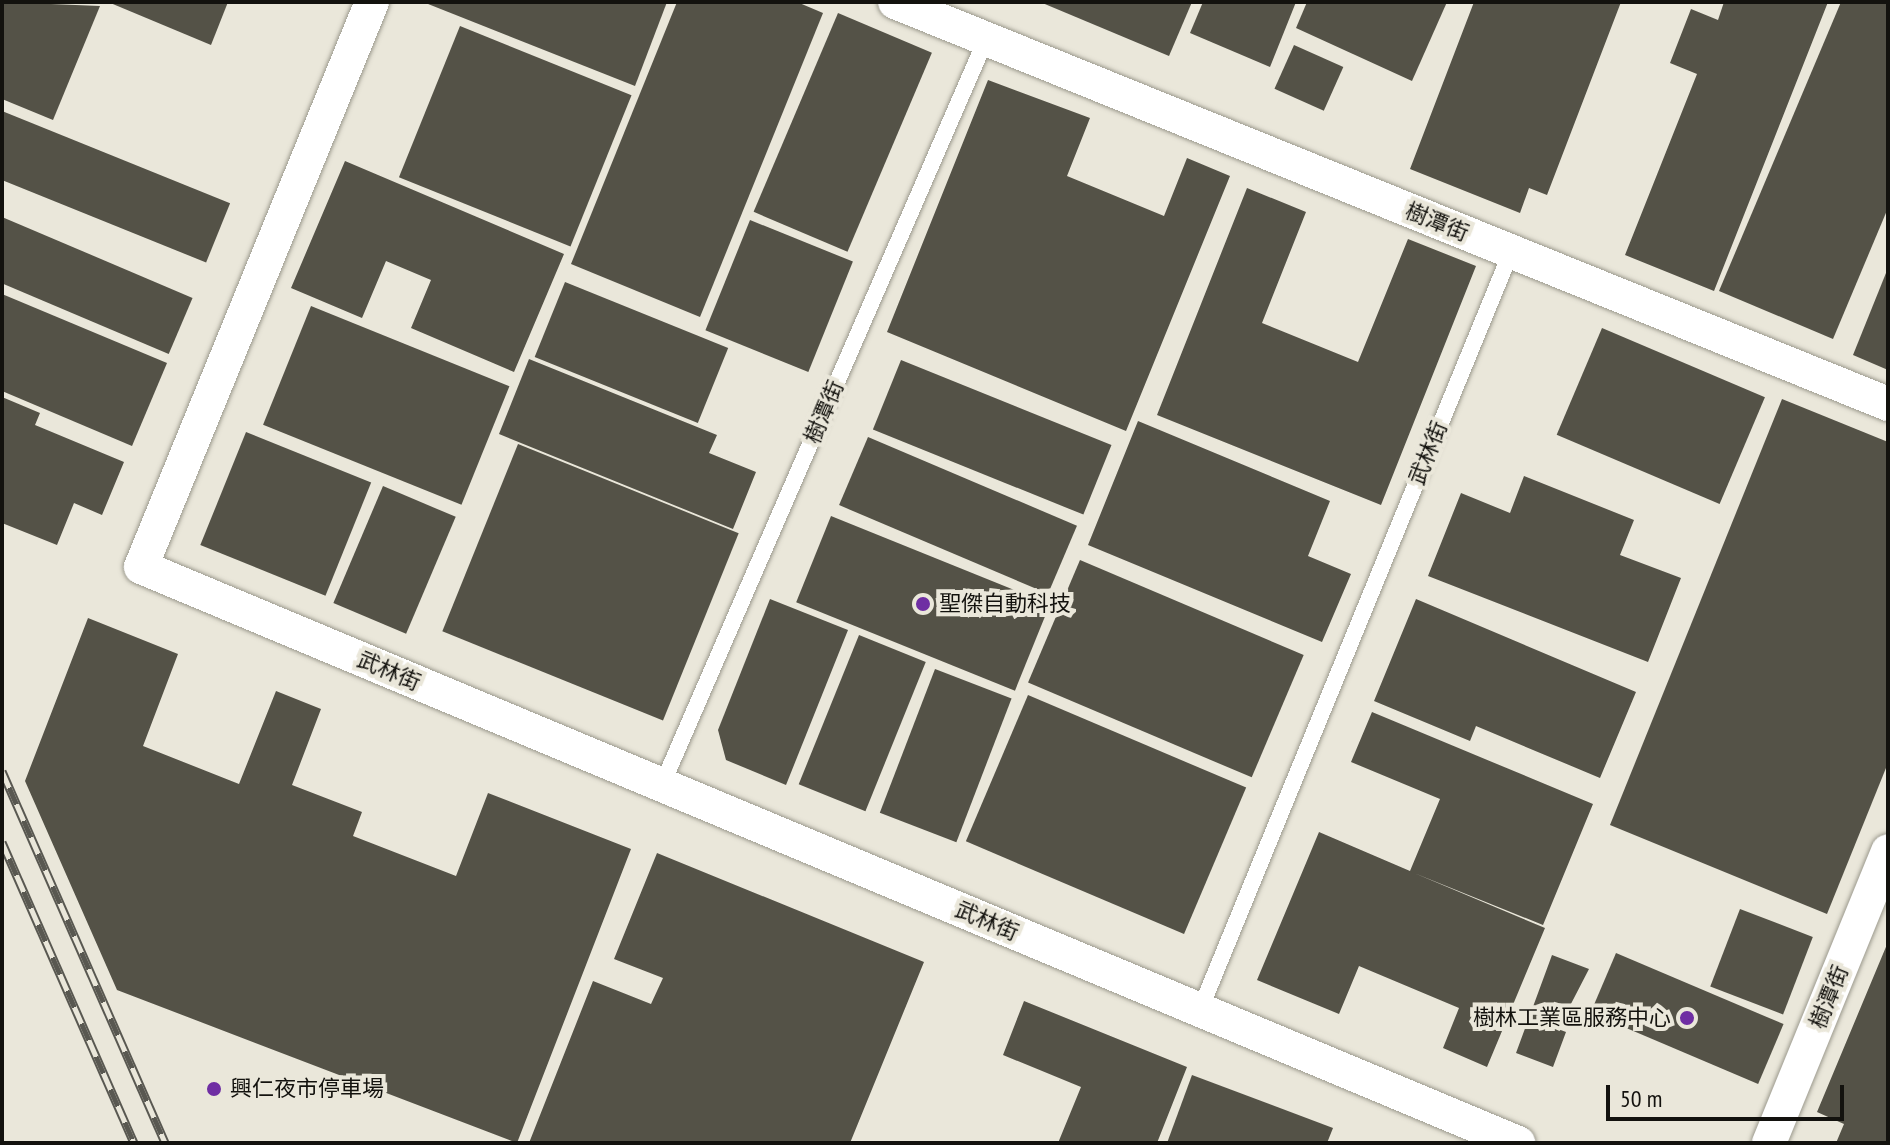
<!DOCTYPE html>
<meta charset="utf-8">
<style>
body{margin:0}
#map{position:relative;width:1890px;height:1145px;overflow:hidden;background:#eae7da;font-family:"PT Sans Narrow","Noto Sans TC",sans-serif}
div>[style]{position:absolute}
.building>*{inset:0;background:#545247;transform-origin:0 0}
.roads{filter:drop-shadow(0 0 2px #9b998d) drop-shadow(0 0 2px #9b998d)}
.lane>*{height:16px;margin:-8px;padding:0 8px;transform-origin:8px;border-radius:8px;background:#fff}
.street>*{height:34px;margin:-17px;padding:0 17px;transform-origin:17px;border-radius:17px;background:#fff}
.rail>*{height:9px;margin-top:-4.5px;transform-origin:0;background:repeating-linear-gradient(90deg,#eae7da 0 18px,#595851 0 36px);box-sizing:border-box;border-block:2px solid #595851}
.dots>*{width:22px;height:22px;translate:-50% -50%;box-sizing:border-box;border:4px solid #eae7da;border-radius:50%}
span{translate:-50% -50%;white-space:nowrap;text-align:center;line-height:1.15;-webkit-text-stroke:8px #eae7da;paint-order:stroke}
.street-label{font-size:22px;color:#13120e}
.poi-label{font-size:22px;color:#13120e}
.left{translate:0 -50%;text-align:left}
.right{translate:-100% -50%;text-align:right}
.frame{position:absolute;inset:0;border:4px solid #13120e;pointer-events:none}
.scale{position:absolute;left:1606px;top:1085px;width:238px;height:36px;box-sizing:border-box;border:4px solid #13120e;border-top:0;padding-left:10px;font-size:24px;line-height:28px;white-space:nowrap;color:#13120e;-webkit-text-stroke:6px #eae7da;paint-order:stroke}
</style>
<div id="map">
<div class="building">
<div style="clip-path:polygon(2px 2px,100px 6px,53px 120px,2px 99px)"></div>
<div style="clip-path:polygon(108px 2px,228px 2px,211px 45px)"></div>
<div style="clip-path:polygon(423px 2px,667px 2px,635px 86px)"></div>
<div style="clip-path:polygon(677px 2px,797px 2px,823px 13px,700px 317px,571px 264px)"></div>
<div style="clip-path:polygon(1040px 2px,1192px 2px,1169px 56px)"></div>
<div style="clip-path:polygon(1203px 2px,1296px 2px,1270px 67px,1190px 33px)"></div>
<div style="clip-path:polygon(1307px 2px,1447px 2px,1412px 81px,1296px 28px)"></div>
<div style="clip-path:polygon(1474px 2px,1621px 2px,1547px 195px,1529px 188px,1520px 213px,1410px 169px)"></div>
<div style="clip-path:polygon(1724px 2px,1828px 2px,1714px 291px,1625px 255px,1697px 74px,1670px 63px,1691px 9px,1718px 20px)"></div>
<div style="clip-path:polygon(1841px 2px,1888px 2px,1888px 208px,1833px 339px,1719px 291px)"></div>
<div style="left:838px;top:13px;width:102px;height:216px;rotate:23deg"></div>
<div style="left:460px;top:26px;width:185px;height:163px;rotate:22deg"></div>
<div style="left:1294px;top:45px;width:54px;height:48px;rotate:24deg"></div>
<div style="clip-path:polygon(988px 80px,1090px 118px,1067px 176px,1164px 216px,1187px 158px,1230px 176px,1126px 431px,887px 332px)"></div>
<div style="left:2px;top:111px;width:246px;height:64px;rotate:22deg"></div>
<div style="clip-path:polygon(345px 161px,564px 254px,514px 372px,411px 328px,431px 280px,386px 261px,362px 318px,291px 288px)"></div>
<div style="clip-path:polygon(1247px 188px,1306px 212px,1262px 323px,1358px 362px,1408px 239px,1476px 266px,1381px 505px,1157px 415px)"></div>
<div style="left:2px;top:217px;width:207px;height:61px;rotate:23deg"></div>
<div style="left:750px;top:220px;width:111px;height:119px;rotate:22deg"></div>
<div style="clip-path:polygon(1888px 268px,1888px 370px,1853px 355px)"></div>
<div style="left:565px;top:282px;width:176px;height:81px;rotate:22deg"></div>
<div style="clip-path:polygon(2px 294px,167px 363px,132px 446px,2px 391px)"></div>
<div style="left:311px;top:306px;width:214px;height:128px;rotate:22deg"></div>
<div style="left:1602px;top:328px;width:177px;height:116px;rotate:23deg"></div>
<div style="clip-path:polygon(529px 359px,717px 435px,709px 453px,756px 472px,733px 529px,499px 434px)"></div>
<div style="left:901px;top:360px;width:227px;height:75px;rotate:22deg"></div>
<div style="clip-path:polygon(2px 397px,40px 413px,35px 425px,124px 462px,102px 515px,74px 503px,57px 545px,2px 523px)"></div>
<div style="clip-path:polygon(1782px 399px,1888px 442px,1888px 763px,1827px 914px,1610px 825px)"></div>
<div style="clip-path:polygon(1138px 421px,1330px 501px,1308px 556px,1351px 574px,1322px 642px,1088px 545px)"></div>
<div style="left:246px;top:432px;width:135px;height:122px;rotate:22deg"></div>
<div style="left:868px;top:437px;width:227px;height:74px;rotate:23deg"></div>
<div style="left:518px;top:444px;width:238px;height:202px;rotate:22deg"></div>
<div style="clip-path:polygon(1524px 476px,1634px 520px,1620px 555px,1681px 578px,1648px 662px,1428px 576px,1461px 493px,1510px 513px)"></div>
<div style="left:383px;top:486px;width:79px;height:127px;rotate:23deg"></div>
<div style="left:831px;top:516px;width:236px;height:93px;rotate:22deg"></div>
<div style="left:1080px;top:560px;width:243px;height:133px;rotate:23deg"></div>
<div style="clip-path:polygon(770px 599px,848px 630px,786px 785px,726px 760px,718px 730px)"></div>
<div style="clip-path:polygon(1416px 599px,1636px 692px,1600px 778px,1476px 726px,1470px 741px,1374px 701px)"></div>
<div style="clip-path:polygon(88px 618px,178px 654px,143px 746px,239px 784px,276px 691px,321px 709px,292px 785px,362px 812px,353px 836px,456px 876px,488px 793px,631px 849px,517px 1143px,117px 990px,25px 781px)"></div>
<div style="left:859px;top:635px;width:72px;height:161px;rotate:22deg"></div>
<div style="left:935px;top:669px;width:82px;height:154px;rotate:21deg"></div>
<div style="left:1028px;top:695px;width:237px;height:159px;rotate:23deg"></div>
<div style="clip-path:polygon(1372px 712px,1593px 804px,1543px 925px,1414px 873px,1545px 928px,1487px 1067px,1443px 1048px,1459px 1008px,1359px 966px,1339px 1014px,1257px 980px,1319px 832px,1410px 871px,1440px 799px,1351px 762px)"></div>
<div style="clip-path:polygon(657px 853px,924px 962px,850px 1143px,529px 1143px,593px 981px,651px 1004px,663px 978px,614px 959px)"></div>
<div style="left:1740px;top:909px;width:78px;height:83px;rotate:21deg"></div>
<div style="clip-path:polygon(1888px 942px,1888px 1143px,1836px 1143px,1844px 1124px,1817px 1112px)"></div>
<div style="left:1616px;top:953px;width:182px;height:65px;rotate:23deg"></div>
<div style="clip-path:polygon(1552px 955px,1589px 969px,1558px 1029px,1566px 1032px,1553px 1067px,1516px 1053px)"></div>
<div style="clip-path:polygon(1024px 1001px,1187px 1067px,1157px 1143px,1058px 1143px,1081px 1087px,1003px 1055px)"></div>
<div style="clip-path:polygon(1192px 1075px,1333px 1128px,1327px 1143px,1167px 1143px)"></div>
</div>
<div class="roads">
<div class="lane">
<div style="left:662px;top:785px;width:813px;rotate:-66.52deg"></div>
<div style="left:1200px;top:1010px;width:819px;rotate:-67.69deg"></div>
</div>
<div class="street">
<div style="left:372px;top:2px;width:610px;rotate:112.24deg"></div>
<div style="left:141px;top:567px;width:1493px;rotate:22.7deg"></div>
<div style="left:895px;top:2px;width:1071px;rotate:22.04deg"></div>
<div style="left:1769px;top:1143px;width:315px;rotate:-67.8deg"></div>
</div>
</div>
<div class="rail">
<div style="left:2px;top:771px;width:406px;rotate:66.3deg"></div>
<div style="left:2px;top:842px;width:329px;rotate:66.3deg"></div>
</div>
<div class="dots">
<div style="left:923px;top:604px;background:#6f2ea3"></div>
<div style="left:1687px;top:1018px;background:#6f2ea3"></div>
<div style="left:214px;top:1089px;background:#6f2ea3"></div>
</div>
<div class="street-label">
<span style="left:1437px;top:222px;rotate:22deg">樹潭街</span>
<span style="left:824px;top:412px;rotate:-67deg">樹潭街</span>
<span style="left:1428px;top:453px;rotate:-68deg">武林街</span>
<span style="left:389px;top:671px;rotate:23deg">武林街</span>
<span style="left:987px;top:921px;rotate:23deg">武林街</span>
<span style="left:1829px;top:997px;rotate:-68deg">樹潭街</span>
</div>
<div class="poi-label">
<span class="left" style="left:939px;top:604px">聖傑自動科技</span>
<span class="right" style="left:1671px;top:1018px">樹林工業區服務中心</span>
<span class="left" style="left:230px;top:1089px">興仁夜市停車場</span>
</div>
<div class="frame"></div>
<div class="scale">50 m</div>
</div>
